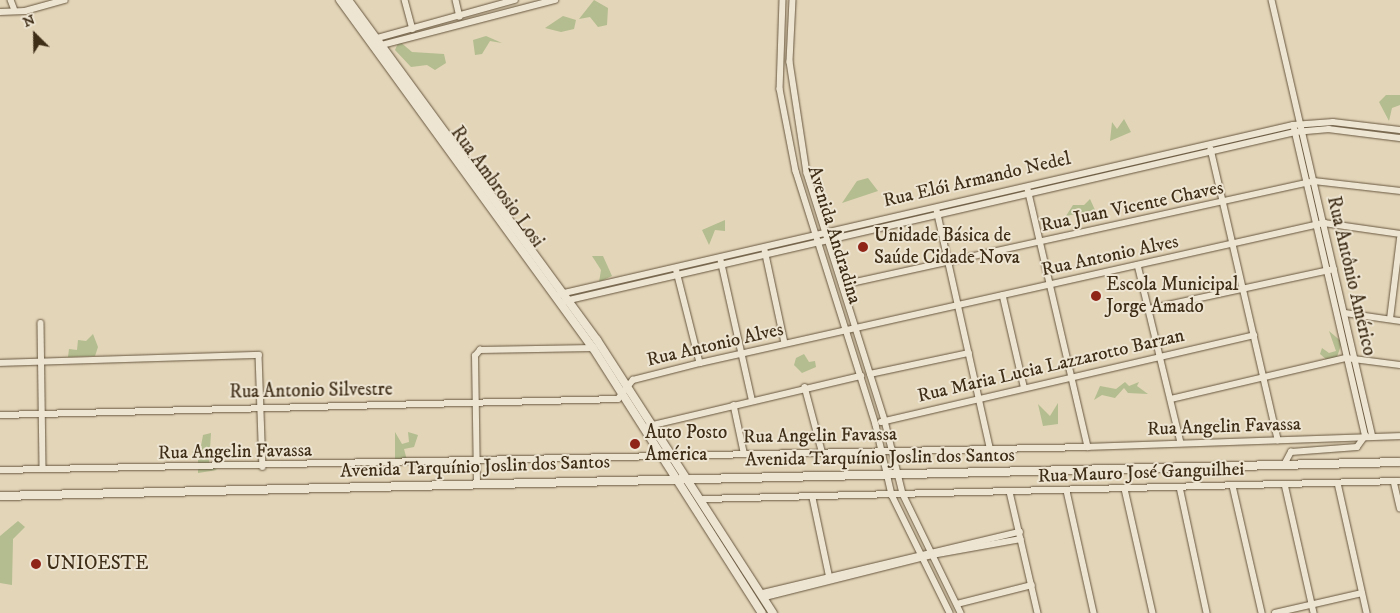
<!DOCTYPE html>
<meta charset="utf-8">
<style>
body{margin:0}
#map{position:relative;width:1400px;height:613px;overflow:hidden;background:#e3d5b8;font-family:"IM FELL DW Pica",serif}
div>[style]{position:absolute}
.green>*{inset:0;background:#b3bd8f}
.roads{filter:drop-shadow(0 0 1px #67573f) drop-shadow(0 0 1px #67573f)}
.street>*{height:5.5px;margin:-2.75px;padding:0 2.75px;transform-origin:2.75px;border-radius:2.75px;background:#ede4d1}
.secondary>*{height:8px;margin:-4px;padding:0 4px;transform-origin:4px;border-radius:4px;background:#ede4d1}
.dots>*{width:14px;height:14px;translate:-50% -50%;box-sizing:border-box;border:2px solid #ede4d1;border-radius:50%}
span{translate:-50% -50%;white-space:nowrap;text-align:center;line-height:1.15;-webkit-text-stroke:4px #ede4d1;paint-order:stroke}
.street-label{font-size:19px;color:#3e2d17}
.poi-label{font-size:19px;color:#3e2d17}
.left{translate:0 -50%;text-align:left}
.north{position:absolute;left:10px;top:10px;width:50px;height:50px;-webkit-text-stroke:4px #ede4d1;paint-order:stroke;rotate:337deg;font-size:14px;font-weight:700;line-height:20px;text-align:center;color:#3e2d17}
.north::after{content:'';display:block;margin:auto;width:18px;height:22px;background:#3e2d17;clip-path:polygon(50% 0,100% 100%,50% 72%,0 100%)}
</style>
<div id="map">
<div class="green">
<div style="clip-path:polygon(594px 0,608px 8px,607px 25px,598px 27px,590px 17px,579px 19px)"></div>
<div style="clip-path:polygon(563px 16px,576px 20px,574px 29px,561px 32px,545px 28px)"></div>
<div style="clip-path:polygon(486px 36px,502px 43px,490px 41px,482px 54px,475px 55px,473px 40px)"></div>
<div style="clip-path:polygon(399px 41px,412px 52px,444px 54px,446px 63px,435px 70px,427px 65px,411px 67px,395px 50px)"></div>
<div style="clip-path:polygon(1386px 95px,1400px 95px,1400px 105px,1392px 108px,1389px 121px,1379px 102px)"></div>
<div style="clip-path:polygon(1124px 119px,1131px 132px,1110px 141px,1112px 122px,1117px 129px)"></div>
<div style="clip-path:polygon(868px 178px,878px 191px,842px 203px,857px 181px)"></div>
<div style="clip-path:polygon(1090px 199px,1095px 210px,1066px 216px,1073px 205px,1084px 205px)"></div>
<div style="clip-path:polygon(725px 220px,725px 231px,715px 230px,709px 245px,702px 230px)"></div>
<div style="clip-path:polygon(592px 256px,603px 256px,612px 276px,599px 282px,601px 270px)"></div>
<div style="clip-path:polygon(1329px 331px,1342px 342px,1337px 357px,1327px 360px,1320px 354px,1322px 348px,1329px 353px,1336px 351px)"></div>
<div style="clip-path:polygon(93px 334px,98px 347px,95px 356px,68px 357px,69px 349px,77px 350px,78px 340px,86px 341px)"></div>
<div style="clip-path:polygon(804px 354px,809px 362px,815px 361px,816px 367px,802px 373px,794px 365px,796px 358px)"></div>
<div style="clip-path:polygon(1125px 382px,1129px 386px,1139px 382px,1137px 386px,1148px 394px,1128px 393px,1124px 388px,1115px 398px,1102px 395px,1094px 400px,1100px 386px,1116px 389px)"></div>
<div style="clip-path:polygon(1058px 403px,1058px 424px,1043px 426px,1038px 404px,1050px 416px)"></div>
<div style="clip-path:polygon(395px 432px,402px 444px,409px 442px,408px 432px,418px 435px,414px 447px,404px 449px,408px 464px,395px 463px)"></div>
<div style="clip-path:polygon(211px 433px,209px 464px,217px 470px,198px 473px,198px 460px,206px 451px,196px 456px,192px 452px,201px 446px,203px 435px)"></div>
<div style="clip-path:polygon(18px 521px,25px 527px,13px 539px,12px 585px,0 583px,0 536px)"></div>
</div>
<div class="roads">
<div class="street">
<div style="left:11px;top:0;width:9px;rotate:69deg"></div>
<div style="left:405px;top:0;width:30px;rotate:75deg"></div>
<div style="left:456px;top:0;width:17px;rotate:77deg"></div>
<div style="left:783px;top:0;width:89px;rotate:91.9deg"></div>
<div style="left:780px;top:89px;width:84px;rotate:79deg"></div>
<div style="left:796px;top:171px;width:266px;rotate:72.5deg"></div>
<div style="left:876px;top:425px;width:72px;rotate:77.1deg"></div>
<div style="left:892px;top:495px;width:131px;rotate:63.8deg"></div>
<div style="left:793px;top:0;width:62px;rotate:92.8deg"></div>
<div style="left:790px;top:62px;width:112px;rotate:81.3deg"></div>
<div style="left:807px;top:173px;width:260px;rotate:72.5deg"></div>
<div style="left:885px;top:421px;width:75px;rotate:76.1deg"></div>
<div style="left:903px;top:494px;width:132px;rotate:64deg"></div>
<div style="left:1272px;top:0;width:448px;rotate:77deg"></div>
<div style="left:0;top:12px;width:25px;rotate:-2deg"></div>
<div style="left:25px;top:11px;width:41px;rotate:-15.4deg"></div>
<div style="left:374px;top:39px;width:146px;rotate:-15.5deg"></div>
<div style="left:378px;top:46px;width:183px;rotate:-14.6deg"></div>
<div style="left:1211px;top:149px;width:299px;rotate:77deg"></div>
<div style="left:1028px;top:189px;width:265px;rotate:76.9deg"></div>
<div style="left:937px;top:210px;width:244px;rotate:77.4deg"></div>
<div style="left:765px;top:250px;width:95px;rotate:77.9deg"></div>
<div style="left:721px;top:260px;width:142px;rotate:77.4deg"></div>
<div style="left:1138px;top:265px;width:183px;rotate:76.4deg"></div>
<div style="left:676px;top:268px;width:98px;rotate:75.8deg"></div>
<div style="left:842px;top:285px;width:483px;rotate:-12.4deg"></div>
<div style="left:1314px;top:181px;width:87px;rotate:6.6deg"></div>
<div style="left:560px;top:294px;width:752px;rotate:-12.98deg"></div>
<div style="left:1293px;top:125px;width:40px;rotate:-4.3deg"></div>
<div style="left:1333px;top:122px;width:67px;rotate:6.8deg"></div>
<div style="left:1003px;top:295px;width:93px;rotate:77deg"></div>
<div style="left:565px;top:301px;width:749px;rotate:-13.03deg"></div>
<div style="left:1295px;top:132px;width:34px;rotate:-5deg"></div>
<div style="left:1329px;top:129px;width:72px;rotate:7.2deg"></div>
<div style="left:1149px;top:309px;width:189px;rotate:-12.2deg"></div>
<div style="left:1345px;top:313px;width:56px;rotate:8.3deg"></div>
<div style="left:1390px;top:319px;width:81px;rotate:-82.9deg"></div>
<div style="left:41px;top:323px;width:146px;rotate:89.2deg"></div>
<div style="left:0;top:363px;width:259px;rotate:-1.8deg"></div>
<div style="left:259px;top:355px;width:112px;rotate:88deg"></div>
<div style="left:870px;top:374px;width:101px;rotate:-12deg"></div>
<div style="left:805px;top:387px;width:66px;rotate:75.1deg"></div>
<div style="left:1171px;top:399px;width:180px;rotate:-13.2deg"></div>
<div style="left:1346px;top:358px;width:54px;rotate:7.4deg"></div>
<div style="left:734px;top:405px;width:48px;rotate:78deg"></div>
<div style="left:0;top:415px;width:618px;rotate:-1.48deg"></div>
<div style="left:618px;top:399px;width:24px;rotate:-52deg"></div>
<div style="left:633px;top:380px;width:69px;rotate:-14.2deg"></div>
<div style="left:700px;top:363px;width:640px;rotate:-12.65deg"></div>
<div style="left:1324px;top:223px;width:77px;rotate:8.2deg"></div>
<div style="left:881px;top:422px;width:383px;rotate:-13.1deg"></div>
<div style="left:649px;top:426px;width:218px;rotate:-13.3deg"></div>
<div style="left:1284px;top:465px;width:15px;rotate:-62deg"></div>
<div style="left:1291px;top:452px;width:66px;rotate:-4.3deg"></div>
<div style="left:1357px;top:447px;width:14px;rotate:-54deg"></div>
<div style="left:1365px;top:436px;width:315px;rotate:-103deg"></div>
<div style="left:0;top:470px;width:1088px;rotate:-1.21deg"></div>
<div style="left:1088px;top:447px;width:312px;rotate:-2deg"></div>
<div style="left:1394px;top:481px;width:28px;rotate:77deg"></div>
<div style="left:477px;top:483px;width:127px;rotate:-90.9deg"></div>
<div style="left:475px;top:356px;width:8px;rotate:-50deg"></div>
<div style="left:480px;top:350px;width:113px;rotate:-1deg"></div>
<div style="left:1338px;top:483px;width:133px;rotate:77.4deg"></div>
<div style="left:1285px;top:484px;width:132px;rotate:77.3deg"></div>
<div style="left:1233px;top:486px;width:130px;rotate:77.1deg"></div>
<div style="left:1180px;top:487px;width:129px;rotate:77.9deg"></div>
<div style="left:1125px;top:489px;width:127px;rotate:77.3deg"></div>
<div style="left:1067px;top:491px;width:125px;rotate:77.5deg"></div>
<div style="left:1010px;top:492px;width:124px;rotate:77deg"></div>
<div style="left:813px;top:498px;width:83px;rotate:78.1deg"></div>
<div style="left:703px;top:499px;width:697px;rotate:-1.48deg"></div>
<div style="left:763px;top:593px;width:264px;rotate:-13.4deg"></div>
<div style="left:765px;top:597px;width:172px;rotate:-14.1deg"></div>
<div style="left:932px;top:555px;width:90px;rotate:-10.2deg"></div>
<div style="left:957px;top:604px;width:77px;rotate:-14.2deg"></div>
<div style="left:1275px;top:613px;width:89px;rotate:-12.9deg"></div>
</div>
<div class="secondary">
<div style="left:340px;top:0;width:430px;rotate:54deg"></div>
<div style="left:593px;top:348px;width:314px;rotate:57.5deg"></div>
<div style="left:348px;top:0;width:421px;rotate:53.8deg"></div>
<div style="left:597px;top:340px;width:325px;rotate:57.2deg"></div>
<div style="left:0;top:496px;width:1400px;rotate:-1.39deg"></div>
</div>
</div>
<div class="dots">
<div style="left:863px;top:247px;background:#8f2418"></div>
<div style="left:1096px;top:296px;background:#8f2418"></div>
<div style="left:635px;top:444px;background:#8f2418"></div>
<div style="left:36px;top:564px;background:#8f2418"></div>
</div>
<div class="street-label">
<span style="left:977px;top:180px;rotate:-13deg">Rua Elói Armando Nedel</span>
<span style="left:497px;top:187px;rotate:54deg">Rua Ambrosio Losi</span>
<span style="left:1132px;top:207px;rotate:-12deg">Rua Juan Vicente Chaves</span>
<span style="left:834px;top:235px;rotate:73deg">Avenida Andradina</span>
<span style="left:1110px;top:256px;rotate:-12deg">Rua Antonio Alves</span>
<span style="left:1351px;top:276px;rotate:77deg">Rua Antônio Américo</span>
<span style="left:715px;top:345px;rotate:-13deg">Rua Antonio Alves</span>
<span style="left:1051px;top:366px;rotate:-13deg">Rua Maria Lucia Lazzarotto Barzan</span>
<span style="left:311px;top:391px;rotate:-1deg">Rua Antonio Silvestre</span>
<span style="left:1224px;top:427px;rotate:-2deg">Rua Angelin Favassa</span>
<span style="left:820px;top:436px;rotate:-1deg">Rua Angelin Favassa</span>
<span style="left:235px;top:452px;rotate:-1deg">Rua Angelin Favassa</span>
<span style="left:880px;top:458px;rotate:-1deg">Avenida Tarquínio Joslin dos Santos</span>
<span style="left:475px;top:467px;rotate:-2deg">Avenida Tarquínio Joslin dos Santos</span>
<span style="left:1141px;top:473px;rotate:-2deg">Rua Mauro José Ganguilhei</span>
</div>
<div class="poi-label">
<span class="left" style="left:874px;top:247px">Unidade Básica de<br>Saúde Cidade Nova</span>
<span class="left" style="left:1106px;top:296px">Escola Municipal<br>Jorge Amado</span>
<span class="left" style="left:645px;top:444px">Auto Posto<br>América</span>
<span class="left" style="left:46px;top:564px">UNIOESTE</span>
</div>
<div class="north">N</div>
</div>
